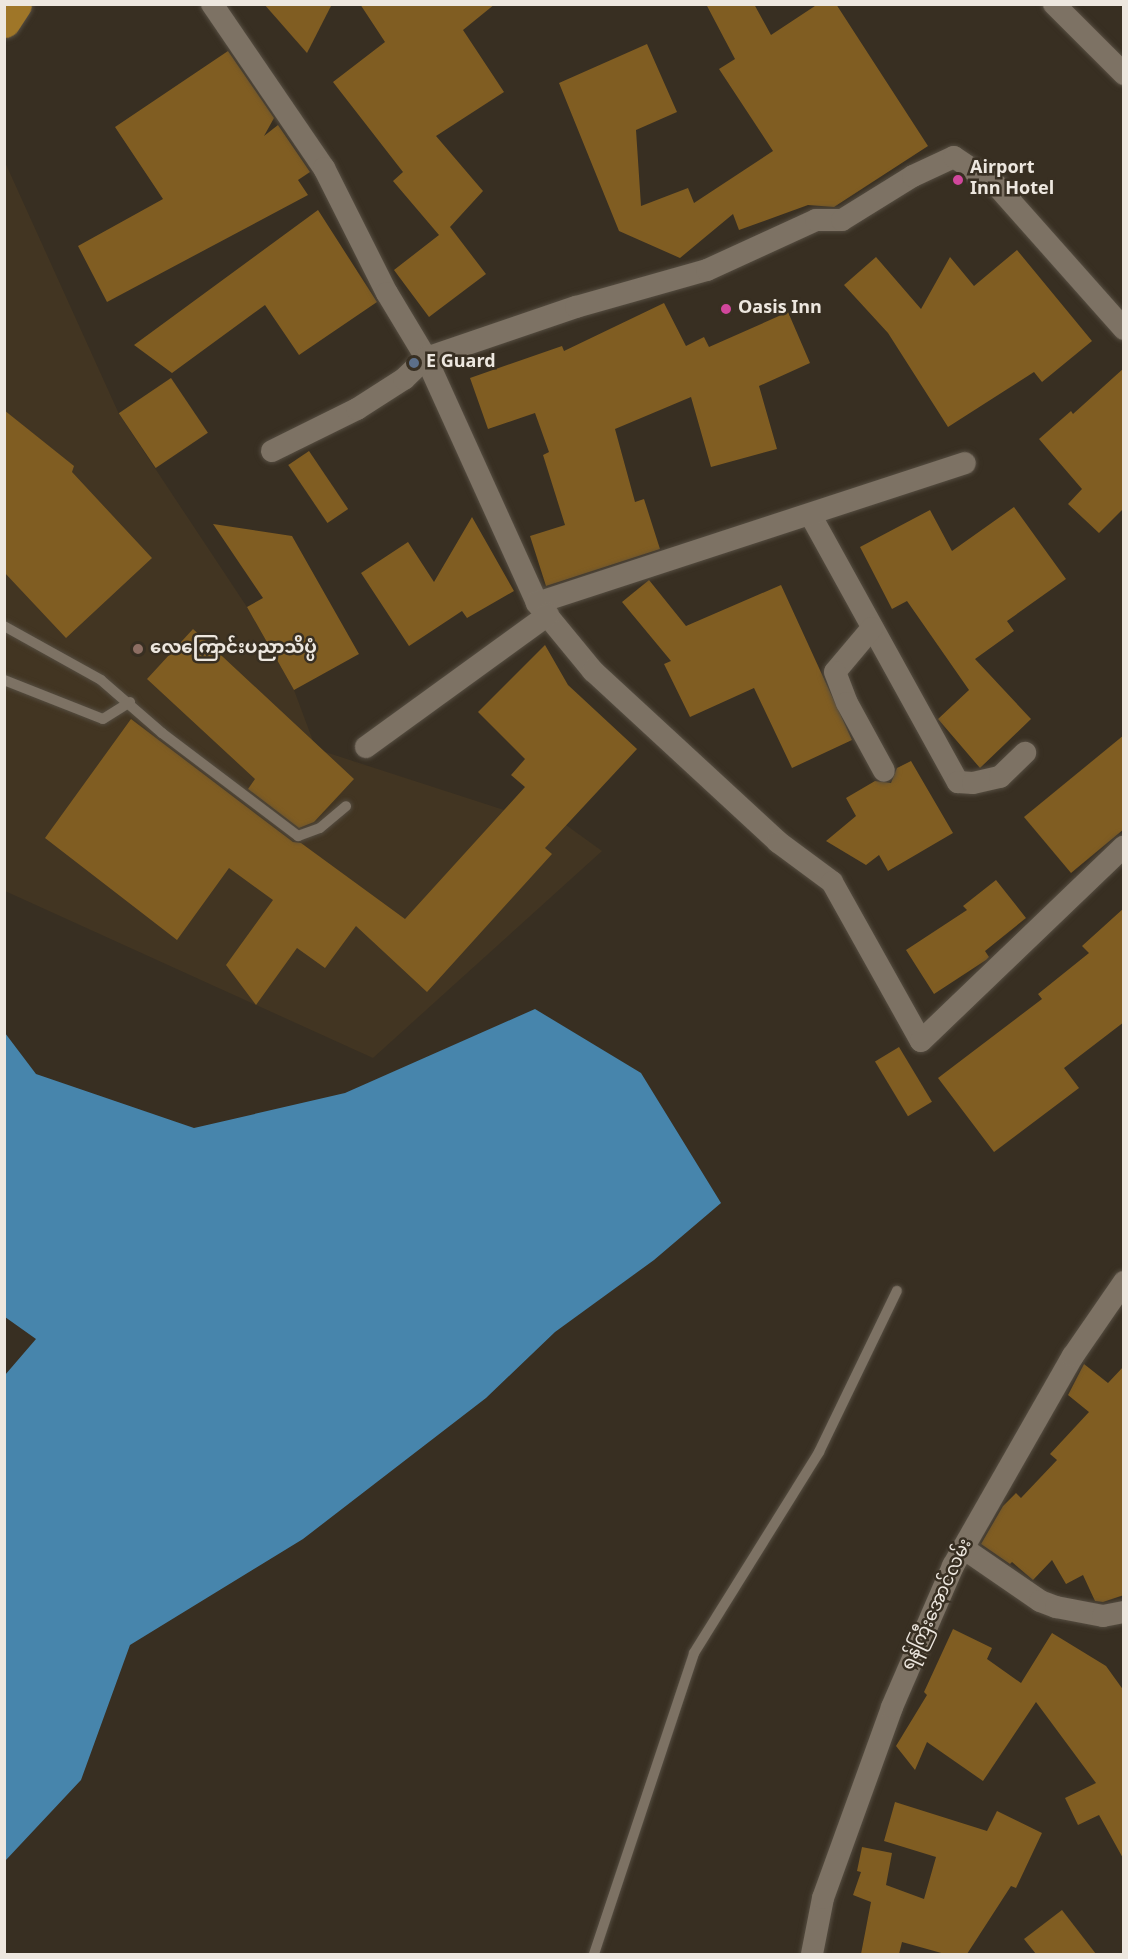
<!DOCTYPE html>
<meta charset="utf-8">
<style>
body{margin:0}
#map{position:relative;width:1128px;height:1959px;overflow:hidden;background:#382f22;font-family:Georgia,"Noto Sans Myanmar",serif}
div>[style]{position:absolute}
.built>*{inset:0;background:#423522}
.water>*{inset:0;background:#4785ac}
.building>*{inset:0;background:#805d22;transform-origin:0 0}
.roads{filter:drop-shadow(0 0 2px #554d41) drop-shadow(0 0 2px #554d41)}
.lane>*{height:10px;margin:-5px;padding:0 5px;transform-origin:5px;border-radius:5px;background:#7d7264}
.street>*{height:22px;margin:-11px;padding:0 11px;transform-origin:11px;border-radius:11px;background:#7d7264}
.primary>*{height:33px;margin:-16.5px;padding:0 16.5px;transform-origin:16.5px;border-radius:16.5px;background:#9f7628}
.dots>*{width:16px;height:16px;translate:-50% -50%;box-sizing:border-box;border:3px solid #382f22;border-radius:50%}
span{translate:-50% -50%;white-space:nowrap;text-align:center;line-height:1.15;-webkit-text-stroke:5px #382f22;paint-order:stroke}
.poi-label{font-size:18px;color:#ede7df;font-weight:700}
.left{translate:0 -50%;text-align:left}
.street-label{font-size:18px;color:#ede7df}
.frame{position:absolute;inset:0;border:6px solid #ede7df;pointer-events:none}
</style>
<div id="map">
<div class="built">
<div style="clip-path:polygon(4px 160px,119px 414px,247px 607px,294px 690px,316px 749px,504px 810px,566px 825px,602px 851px,373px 1058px,5px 891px)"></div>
</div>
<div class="water">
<div style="clip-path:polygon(535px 1009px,641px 1073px,721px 1203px,654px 1260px,555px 1332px,486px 1398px,303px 1539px,130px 1645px,81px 1780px,5px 1861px,5px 1375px,36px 1339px,5px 1317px,5px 1033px,36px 1074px,194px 1128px,345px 1093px)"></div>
</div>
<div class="building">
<div style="clip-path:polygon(264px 4px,332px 4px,307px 53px)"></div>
<div style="clip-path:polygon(360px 4px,495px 4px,463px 30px,504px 92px,436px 136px,483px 191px,450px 227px,486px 274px,429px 317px,394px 270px,439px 235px,393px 181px,403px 172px,333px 82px,385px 42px)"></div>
<div style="clip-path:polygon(706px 4px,754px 4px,771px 35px,818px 4px,836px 4px,928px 146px,834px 207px,808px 205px,739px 230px,733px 214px,680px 258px,619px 231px,559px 83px,647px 44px,677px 112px,636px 130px,641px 206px,688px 188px,694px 203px,773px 151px,719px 69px,735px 59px)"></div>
<div style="clip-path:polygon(228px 51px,274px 118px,264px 136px,278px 125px,310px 172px,298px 180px,308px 195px,107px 302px,78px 246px,163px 199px,115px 127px)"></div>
<div style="clip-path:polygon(318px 210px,377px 302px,299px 355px,265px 305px,172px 373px,134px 345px)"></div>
<div style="clip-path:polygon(1017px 250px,1092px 341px,1042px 382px,1034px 372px,948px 427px,888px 333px,844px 285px,876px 257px,921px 309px,950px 257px,974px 286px)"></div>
<div style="clip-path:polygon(664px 303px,686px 346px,704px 337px,709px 347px,788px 312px,810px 363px,759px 386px,777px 449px,711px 467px,691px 397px,615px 429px,635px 502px,644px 499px,660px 549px,546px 586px,530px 536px,565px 525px,543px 455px,549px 452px,535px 413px,488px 429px,470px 378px,562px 346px,564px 351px)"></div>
<div style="clip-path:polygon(1124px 368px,1124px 508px,1099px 533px,1068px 504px,1082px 489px,1039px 439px,1071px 411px,1073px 414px)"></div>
<div style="left:171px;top:378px;width:66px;height:63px;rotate:56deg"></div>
<div style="clip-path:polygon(4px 410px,74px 466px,72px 472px,152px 558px,66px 638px,4px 572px)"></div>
<div style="left:309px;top:451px;width:70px;height:25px;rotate:56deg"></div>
<div style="clip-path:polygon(1014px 507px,1066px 579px,1007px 621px,1014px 631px,975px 659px,1031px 719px,980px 768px,938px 719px,969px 690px,907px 601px,892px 609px,860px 547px,930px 510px,952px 551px)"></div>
<div style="clip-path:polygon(472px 517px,514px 591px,467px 618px,462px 611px,409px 646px,361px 573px,408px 542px,434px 582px)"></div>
<div style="clip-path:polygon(213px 524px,292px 536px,359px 654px,294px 690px,247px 607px,263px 598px)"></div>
<div style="clip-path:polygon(649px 580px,686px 626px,781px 585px,852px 740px,792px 768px,754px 688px,690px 717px,664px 664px,671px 661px,622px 602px)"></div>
<div style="clip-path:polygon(193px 629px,354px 779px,314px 822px,299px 828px,248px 789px,255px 779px,147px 679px)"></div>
<div style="clip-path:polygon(545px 645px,568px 685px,637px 749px,545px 848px,552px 854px,427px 992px,356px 926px,325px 968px,297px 948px,256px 1005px,226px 965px,273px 900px,229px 868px,177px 940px,45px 838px,131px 719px,293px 842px,301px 843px,405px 919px,525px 787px,511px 775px,525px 759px,478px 712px)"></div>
<div style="clip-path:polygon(1124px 735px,1124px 829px,1071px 873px,1024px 817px)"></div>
<div style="clip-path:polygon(911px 761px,953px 833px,888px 871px,879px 855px,866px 865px,826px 841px,856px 816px,846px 798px,875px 781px,891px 783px,897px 768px)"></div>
<div style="clip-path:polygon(996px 880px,1026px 918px,985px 951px,989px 957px,986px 960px,934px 994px,906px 950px,967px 910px,963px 906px)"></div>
<div style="clip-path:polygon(1124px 908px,1124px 1022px,1064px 1068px,1079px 1088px,994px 1152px,938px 1078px,1042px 999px,1038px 994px,1089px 953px,1082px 946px)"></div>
<div style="left:899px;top:1047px;width:64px;height:28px;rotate:59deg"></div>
<div style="clip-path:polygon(1084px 1364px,1108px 1383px,1124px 1366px,1124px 1595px,1103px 1602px,1095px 1601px,1083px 1575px,1066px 1584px,1052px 1560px,1033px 1580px,1012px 1562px,1010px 1564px,981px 1544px,1003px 1506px,1016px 1493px,1021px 1498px,1057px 1460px,1050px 1454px,1089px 1412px,1068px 1395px)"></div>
<div style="clip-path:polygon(953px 1629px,992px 1648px,987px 1659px,1021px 1683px,1052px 1633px,1106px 1666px,1124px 1691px,1124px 1860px,1099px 1815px,1078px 1825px,1065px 1798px,1096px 1783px,1036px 1702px,983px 1781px,927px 1742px,915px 1770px,896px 1746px,927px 1695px,924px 1692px)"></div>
<div style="clip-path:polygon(895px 1802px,987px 1831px,997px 1811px,1042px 1833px,1016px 1888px,1011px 1886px,967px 1954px,945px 1954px,902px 1942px,899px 1954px,861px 1954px,871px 1902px,853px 1895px,861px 1872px,857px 1871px,862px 1847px,892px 1853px,886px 1885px,924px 1899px,936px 1857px,884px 1841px)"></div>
<div style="clip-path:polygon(1062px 1910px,1096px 1954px,1036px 1954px,1024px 1939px)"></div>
</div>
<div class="roads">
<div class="lane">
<div style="left:4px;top:626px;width:111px;rotate:29.1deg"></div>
<div style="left:101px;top:680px;width:81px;rotate:41deg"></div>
<div style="left:162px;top:733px;width:171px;rotate:37.1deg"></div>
<div style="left:298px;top:836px;width:23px;rotate:-20deg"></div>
<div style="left:320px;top:828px;width:34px;rotate:-40deg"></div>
<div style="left:4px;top:680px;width:106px;rotate:21.5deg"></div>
<div style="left:103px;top:719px;width:32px;rotate:-32deg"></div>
<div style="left:594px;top:1954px;width:317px;rotate:-71.6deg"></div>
<div style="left:694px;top:1653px;width:237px;rotate:-58.1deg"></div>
<div style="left:819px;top:1452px;width:179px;rotate:-64.2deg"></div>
</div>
<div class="street">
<div style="left:212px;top:4px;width:199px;rotate:55.7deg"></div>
<div style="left:324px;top:168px;width:140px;rotate:63.3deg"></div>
<div style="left:387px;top:293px;width:76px;rotate:59deg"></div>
<div style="left:426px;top:358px;width:269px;rotate:65.6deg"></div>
<div style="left:537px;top:603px;width:88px;rotate:50.5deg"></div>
<div style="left:593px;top:671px;width:252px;rotate:42.7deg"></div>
<div style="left:778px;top:842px;width:67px;rotate:36.5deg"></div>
<div style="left:832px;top:882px;width:182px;rotate:60.8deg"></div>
<div style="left:921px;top:1041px;width:281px;rotate:-43.8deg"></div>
<div style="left:1054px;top:4px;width:99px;rotate:45deg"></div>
<div style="left:272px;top:451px;width:95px;rotate:-26.3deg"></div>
<div style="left:357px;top:409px;width:56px;rotate:-32.6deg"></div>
<div style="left:404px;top:379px;width:30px;rotate:-44deg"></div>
<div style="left:426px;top:358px;width:158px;rotate:-18.8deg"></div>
<div style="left:576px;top:307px;width:136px;rotate:-15.8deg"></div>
<div style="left:707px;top:270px;width:120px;rotate:-24.6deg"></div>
<div style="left:816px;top:220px;width:26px"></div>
<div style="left:842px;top:220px;width:84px;rotate:-31.8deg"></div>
<div style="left:913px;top:176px;width:45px;rotate:-24.9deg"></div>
<div style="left:954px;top:157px;width:52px;rotate:34deg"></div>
<div style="left:997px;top:186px;width:191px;rotate:48.4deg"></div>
<div style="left:811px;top:516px;width:304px;rotate:61.1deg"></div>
<div style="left:958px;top:782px;width:15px;rotate:4deg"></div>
<div style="left:973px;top:783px;width:28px;rotate:-13deg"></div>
<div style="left:1000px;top:777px;width:35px;rotate:-44deg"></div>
<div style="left:537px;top:603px;width:450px;rotate:-18.1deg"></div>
<div style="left:872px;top:628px;width:57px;rotate:130.1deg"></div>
<div style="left:835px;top:672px;width:33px;rotate:69deg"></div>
<div style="left:847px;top:703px;width:77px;rotate:61.4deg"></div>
<div style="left:366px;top:747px;width:225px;rotate:-36deg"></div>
<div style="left:963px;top:1548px;width:93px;rotate:34.5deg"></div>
<div style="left:1040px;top:1601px;width:17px;rotate:21deg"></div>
<div style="left:1056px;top:1607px;width:48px;rotate:10.8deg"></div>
<div style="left:1103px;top:1616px;width:21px;rotate:-11deg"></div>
<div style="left:812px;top:1954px;width:57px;rotate:-78.9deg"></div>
<div style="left:823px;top:1898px;width:203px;rotate:-70.1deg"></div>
<div style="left:892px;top:1707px;width:154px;rotate:-66.6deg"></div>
<div style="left:953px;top:1566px;width:242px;rotate:-60.3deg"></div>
<div style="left:1073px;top:1356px;width:90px;rotate:-55.4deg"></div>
</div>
<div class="primary">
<div style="left:4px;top:21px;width:20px;rotate:-57deg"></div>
</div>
</div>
<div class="dots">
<div style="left:958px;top:180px;background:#d1479c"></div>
<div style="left:726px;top:309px;background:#d1479c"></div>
<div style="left:414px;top:363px;background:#5c6f8a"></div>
<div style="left:138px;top:649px;background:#8d6e63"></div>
</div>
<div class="poi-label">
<span class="left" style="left:970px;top:180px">Airport<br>Inn Hotel</span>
<span class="left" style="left:738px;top:309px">Oasis Inn</span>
<span class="left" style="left:426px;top:363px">E Guard</span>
<span class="left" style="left:150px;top:649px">လေကြောင်းပညာသိပ္ပံ</span>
</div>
<div class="street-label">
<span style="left:938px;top:1605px;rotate:-65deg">ရန်ကြီးအောင်လမ်း</span>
</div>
<div class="frame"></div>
</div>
